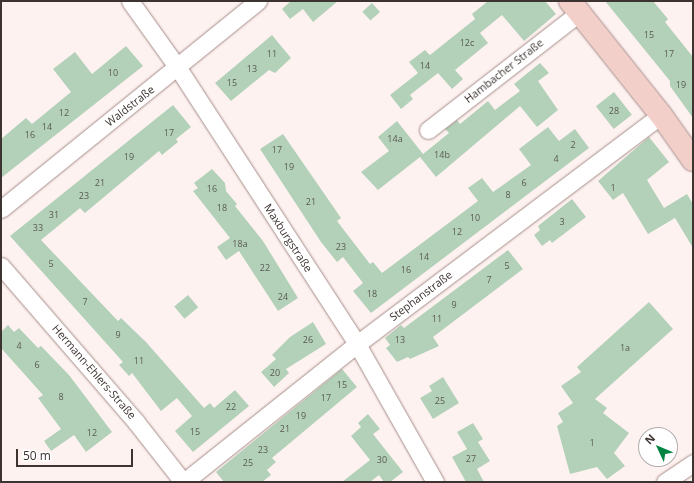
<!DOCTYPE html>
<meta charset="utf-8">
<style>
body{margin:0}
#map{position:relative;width:694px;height:483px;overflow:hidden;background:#fef2f1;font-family:"Open Sans",sans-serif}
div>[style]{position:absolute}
.building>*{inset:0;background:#b3d1b9;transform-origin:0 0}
.roads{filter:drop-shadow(0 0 1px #a68d89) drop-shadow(0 0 1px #a68d89)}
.street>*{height:17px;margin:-8.5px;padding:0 8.5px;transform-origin:8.5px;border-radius:8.5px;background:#fff}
.secondary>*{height:22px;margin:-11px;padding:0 11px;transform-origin:11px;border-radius:11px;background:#f3cfca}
span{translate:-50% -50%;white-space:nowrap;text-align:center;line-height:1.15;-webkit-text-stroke:3px #fff;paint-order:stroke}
.number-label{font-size:9px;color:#5a5a53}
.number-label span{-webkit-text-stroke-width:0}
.street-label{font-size:11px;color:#3d3331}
.frame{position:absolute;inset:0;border:2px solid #3d3331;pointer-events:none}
.north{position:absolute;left:638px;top:427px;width:40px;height:40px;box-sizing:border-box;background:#fff;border:1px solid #b1adad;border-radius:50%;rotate:314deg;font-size:11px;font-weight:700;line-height:16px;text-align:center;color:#3d3331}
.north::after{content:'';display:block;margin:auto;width:14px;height:18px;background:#008540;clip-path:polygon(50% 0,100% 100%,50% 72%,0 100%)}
.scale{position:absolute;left:16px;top:449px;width:117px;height:18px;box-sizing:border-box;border:2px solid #3d3331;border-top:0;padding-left:5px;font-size:12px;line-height:14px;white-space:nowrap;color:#3d3331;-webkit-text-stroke:3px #fff;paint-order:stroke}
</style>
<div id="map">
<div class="building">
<div style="clip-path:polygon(291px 1px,338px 1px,313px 22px,303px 9px,290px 19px,282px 9px)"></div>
<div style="clip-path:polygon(488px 1px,545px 1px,556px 14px,524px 41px,502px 15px,480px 33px,488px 43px,455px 70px,463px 79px,452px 89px,438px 73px,410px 95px,413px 99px,401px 109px,390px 95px,418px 73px,409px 62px,425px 50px,430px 55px,475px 19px,472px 14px)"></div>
<div style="clip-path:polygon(605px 1px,653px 1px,668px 19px,665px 22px,693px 57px,693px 118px,670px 86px,670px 81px)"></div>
<div style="left:372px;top:3px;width:12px;height:13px;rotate:48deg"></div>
<div style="clip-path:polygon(272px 35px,291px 58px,275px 73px,269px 70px,231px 101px,215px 83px)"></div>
<div style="clip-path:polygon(126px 46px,143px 66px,1px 178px,1px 139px,26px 118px,32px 124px,71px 92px,53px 69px,75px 52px,92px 74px)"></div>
<div style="clip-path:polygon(540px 63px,549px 73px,538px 81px,558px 110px,537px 127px,520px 106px,436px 177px,420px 157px,378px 190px,361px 172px,389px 151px,378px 137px,397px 121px,423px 154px,449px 133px,445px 129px,457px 120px,460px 124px,488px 101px,495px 110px,520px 91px,514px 84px)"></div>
<div style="left:614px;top:92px;width:29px;height:23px;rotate:52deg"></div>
<div style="clip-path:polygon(173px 105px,191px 127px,176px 139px,178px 142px,162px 155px,159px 151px,85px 213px,80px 208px,41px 240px,118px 321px,121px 318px,146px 342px,204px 408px,210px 403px,214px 408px,235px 390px,249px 406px,193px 452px,175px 431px,192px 416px,177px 398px,161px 411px,132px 373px,129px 376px,119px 365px,123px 362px,10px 236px)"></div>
<div style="clip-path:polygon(548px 127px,559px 141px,575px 129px,589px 148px,371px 313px,353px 291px,363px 283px,343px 257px,337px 262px,321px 242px,260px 149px,283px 134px,341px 218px,337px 221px,370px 264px,373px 262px,382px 273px,478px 201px,468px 188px,482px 178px,493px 192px,531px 165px,519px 149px)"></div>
<div style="clip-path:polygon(649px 137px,669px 162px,647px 180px,664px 208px,687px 194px,693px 204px,693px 248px,675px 218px,648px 234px,623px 193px,613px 200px,598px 181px)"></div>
<div style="clip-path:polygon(212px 169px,225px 183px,226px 191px,237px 204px,235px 206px,263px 241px,298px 298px,278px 311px,239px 251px,226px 260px,217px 247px,230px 238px,193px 191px,198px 188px,194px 183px)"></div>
<div style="clip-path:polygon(572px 199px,586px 217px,552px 243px,550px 240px,542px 246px,534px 235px,540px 230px,538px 226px)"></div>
<div style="clip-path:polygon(508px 250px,523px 269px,433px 337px,439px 346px,410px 359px,408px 357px,397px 362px,386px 348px,390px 345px,385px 338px,401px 325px,404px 328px)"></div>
<div style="left:188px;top:295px;width:16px;height:18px;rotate:50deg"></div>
<div style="clip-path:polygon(649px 302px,673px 329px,595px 399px,607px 408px,603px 413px,629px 433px,614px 453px,625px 466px,607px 479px,597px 467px,570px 474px,557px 426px,563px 422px,558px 413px,573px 403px,561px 386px,581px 372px,577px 367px)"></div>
<div style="clip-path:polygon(313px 322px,326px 344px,286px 369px,289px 373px,274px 387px,261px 372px,276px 359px,272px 355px,290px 337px)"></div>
<div style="clip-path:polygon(8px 325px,14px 332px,19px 328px,38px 348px,41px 346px,69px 375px,112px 432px,86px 452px,74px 435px,51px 451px,44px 441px,61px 429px,38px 398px,43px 395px,1px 348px,1px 332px)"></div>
<div style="clip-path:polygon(342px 369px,357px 387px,272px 458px,276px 462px,267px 470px,271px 475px,262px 482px,224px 482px,216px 472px)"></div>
<div style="clip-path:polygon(443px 377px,459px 403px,433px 419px,420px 398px,432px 391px,429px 386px)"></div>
<div style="clip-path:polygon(368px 414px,380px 429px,373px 434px,403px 472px,390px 482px,384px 482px,379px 475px,370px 482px,342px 482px,370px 460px,351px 436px,361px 427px,358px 423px)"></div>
<div style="clip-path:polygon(473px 423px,483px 439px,478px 442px,490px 461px,477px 469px,484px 482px,466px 482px,452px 457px,467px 449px,457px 432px)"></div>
</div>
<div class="roads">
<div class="street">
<div style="left:130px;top:1px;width:82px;rotate:54.4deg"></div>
<div style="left:178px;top:68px;width:329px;rotate:57deg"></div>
<div style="left:357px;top:344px;width:159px;rotate:60.5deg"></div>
<div style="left:428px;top:130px;width:191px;rotate:-37.8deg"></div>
<div style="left:1px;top:209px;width:331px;rotate:-39deg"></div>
<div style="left:1px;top:266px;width:206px;rotate:49.1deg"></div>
<div style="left:136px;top:422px;width:76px;rotate:51.9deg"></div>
<div style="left:184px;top:482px;width:221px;rotate:-38.6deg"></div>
<div style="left:357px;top:344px;width:381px;rotate:-37deg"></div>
<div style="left:665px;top:482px;width:34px;rotate:-34deg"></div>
</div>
<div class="secondary">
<div style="left:570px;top:1px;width:146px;rotate:51.4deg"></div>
<div style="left:661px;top:115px;width:55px;rotate:54.6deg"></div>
</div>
</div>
<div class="number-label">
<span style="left:649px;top:35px">15</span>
<span style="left:467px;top:43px">12c</span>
<span style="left:272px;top:54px">11</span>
<span style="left:669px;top:54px">17</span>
<span style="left:425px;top:66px">14</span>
<span style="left:252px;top:69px">13</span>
<span style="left:113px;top:73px">10</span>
<span style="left:232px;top:83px">15</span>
<span style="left:681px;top:85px">19</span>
<span style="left:614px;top:111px">28</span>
<span style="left:64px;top:113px">12</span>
<span style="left:47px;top:127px">14</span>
<span style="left:169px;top:133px">17</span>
<span style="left:30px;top:135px">16</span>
<span style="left:395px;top:139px">14a</span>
<span style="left:573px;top:145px">2</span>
<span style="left:277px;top:150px">17</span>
<span style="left:442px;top:155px">14b</span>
<span style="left:129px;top:157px">19</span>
<span style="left:556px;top:159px">4</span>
<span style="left:289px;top:167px">19</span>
<span style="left:100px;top:183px">21</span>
<span style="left:524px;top:183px">6</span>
<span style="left:613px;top:188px">1</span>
<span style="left:212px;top:189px">16</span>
<span style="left:508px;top:195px">8</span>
<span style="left:84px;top:196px">23</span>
<span style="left:311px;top:202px">21</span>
<span style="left:222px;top:208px">18</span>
<span style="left:54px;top:215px">31</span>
<span style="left:475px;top:218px">10</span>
<span style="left:562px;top:222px">3</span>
<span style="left:38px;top:228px">33</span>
<span style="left:457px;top:232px">12</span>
<span style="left:240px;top:244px">18a</span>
<span style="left:341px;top:247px">23</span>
<span style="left:424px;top:257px">14</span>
<span style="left:51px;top:264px">5</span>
<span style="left:507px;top:266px">5</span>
<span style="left:265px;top:268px">22</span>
<span style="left:406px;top:270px">16</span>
<span style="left:489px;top:280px">7</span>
<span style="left:372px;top:294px">18</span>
<span style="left:283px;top:297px">24</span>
<span style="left:85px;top:302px">7</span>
<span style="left:454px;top:305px">9</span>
<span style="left:437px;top:319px">11</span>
<span style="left:118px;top:335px">9</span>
<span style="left:308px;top:340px">26</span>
<span style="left:400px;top:340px">13</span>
<span style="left:19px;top:346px">4</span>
<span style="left:625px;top:348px">1a</span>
<span style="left:139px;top:361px">11</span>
<span style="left:37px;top:365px">6</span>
<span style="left:275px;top:373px">20</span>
<span style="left:342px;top:385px">15</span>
<span style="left:61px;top:397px">8</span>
<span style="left:326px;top:398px">17</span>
<span style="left:440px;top:401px">25</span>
<span style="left:231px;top:407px">22</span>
<span style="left:301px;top:416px">19</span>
<span style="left:285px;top:429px">21</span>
<span style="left:195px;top:432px">15</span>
<span style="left:92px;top:433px">12</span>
<span style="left:592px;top:443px">1</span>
<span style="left:263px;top:450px">23</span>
<span style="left:471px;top:459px">27</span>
<span style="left:382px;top:460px">30</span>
<span style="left:248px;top:463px">25</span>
</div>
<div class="street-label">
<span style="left:504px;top:71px;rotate:-38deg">Hambacher Straße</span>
<span style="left:130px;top:106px;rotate:-38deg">Waldstraße</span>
<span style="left:288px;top:238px;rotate:57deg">Maxburgstraße</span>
<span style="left:421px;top:296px;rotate:-37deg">Stephanstraße</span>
<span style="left:94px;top:372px;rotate:49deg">Hermann-Ehlers-Straße</span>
</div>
<div class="frame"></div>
<div class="north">N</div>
<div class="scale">50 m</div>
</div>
